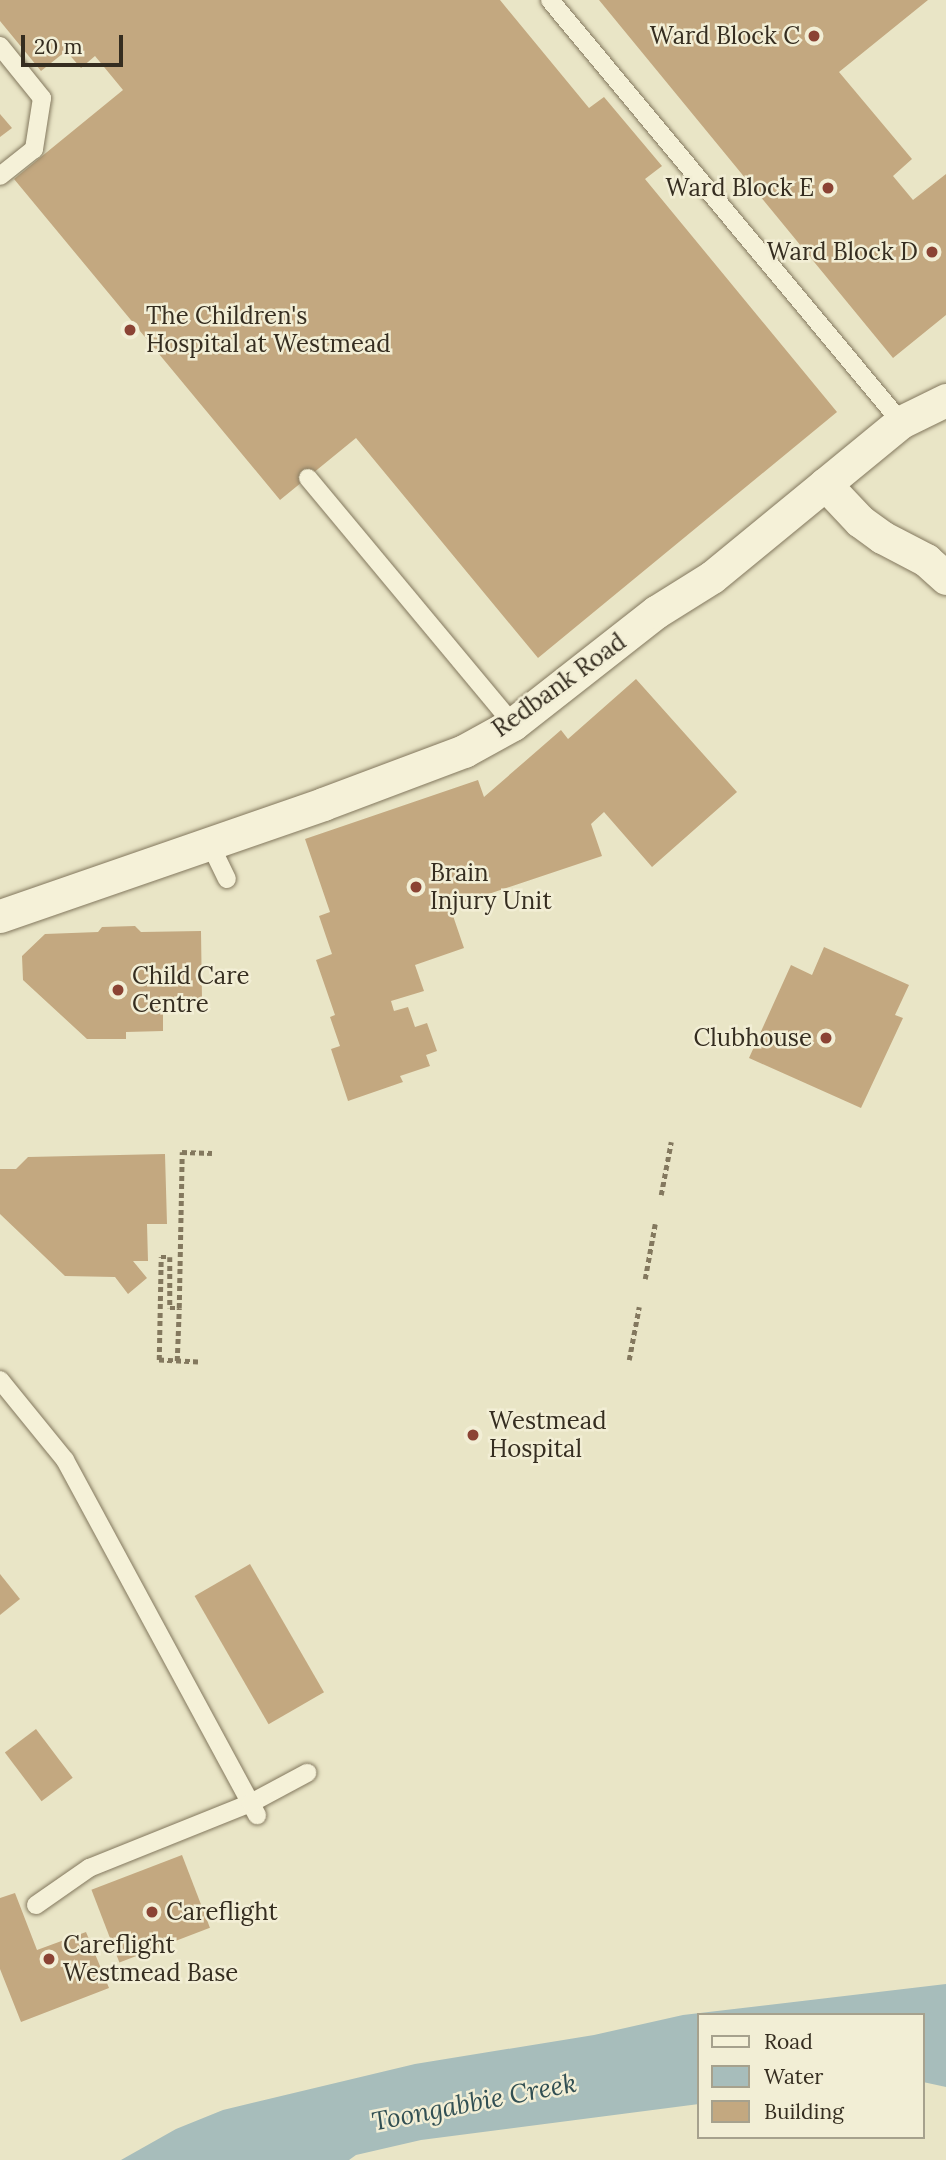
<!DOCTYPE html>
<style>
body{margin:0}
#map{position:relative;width:946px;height:2160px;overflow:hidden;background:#e9e5c6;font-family:Lora,serif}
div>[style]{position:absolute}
.water>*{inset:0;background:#a7bdbb}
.building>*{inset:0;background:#c3a880;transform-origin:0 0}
.path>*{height:4.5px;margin-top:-2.25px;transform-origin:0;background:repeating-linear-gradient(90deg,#83785e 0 5px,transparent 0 8.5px)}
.roads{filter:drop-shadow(0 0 2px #83785e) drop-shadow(0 0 2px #83785e)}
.lane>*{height:18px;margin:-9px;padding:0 9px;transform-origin:9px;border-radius:9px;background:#f5f1d8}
.street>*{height:33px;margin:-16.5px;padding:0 16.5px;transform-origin:16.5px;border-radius:16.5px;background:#f5f1d8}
.dots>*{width:19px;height:19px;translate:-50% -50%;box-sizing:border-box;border:4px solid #f2eed5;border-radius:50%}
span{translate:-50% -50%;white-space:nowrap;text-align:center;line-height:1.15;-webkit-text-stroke:5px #f2eed5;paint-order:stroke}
.poi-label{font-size:24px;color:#352d20}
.right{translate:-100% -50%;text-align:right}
.left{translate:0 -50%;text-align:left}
.street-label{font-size:24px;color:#352d20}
.water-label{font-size:26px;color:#314f53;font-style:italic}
.legend{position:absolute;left:697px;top:2013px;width:228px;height:126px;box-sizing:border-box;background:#f2eed5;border:2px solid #a6a18d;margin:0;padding:9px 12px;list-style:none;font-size:21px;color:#352d20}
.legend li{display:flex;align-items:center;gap:14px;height:35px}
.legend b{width:35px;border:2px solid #a6a18d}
.scale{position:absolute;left:21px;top:35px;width:102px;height:32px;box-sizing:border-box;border:4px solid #352d20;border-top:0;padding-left:9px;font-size:21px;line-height:24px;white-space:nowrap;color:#352d20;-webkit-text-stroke:5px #f2eed5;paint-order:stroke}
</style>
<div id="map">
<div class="water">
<div style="clip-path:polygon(946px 1984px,946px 2087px,923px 2082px,923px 2015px,699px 2015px,699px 2104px,421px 2140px,356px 2155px,349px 2160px,121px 2160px,176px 2129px,223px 2110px,415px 2064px,594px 2035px,683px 2015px)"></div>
</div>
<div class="building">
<div style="clip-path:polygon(0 0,500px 0,589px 108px,604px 97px,662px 166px,645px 179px,837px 412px,538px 658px,356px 438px,280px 500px,14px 179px,123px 90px,95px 56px,81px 68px,66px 51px,41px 71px,0 21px)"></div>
<div style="clip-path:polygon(599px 0,928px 0,839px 72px,912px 159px,893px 176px,913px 200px,946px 174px,946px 315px,893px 358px)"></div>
<div style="clip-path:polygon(0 114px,12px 128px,0 137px)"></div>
<div style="clip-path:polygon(636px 679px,737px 792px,652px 867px,604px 812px,591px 824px,602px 856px,450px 907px,464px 948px,415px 965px,424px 991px,391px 1001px,394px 1011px,408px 1007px,415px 1027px,427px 1023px,437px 1051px,426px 1055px,430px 1066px,400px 1076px,403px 1082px,348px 1101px,331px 1049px,340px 1046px,330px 1017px,335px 1015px,316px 960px,332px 954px,319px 916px,330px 912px,305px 839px,478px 780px,484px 797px,561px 730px,568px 739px)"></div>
<div style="clip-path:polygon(135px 926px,141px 932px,201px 931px,202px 1000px,163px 1001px,163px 1031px,126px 1032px,126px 1039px,87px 1039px,23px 980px,22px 956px,45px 934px,98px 932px,102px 927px)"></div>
<div style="clip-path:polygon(824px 947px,909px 985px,895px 1015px,903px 1018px,861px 1108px,749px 1058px,791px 965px,812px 975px)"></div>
<div style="clip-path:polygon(165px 1154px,167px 1224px,147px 1224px,148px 1261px,133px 1261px,147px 1278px,128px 1294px,115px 1277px,65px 1276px,0 1214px,0 1169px,16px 1169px,28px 1157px)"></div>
<div style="left:250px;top:1564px;width:148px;height:64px;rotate:60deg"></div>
<div style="clip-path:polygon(0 1574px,20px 1599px,0 1615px)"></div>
<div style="left:36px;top:1729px;width:61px;height:39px;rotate:53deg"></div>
<div style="left:182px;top:1855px;width:78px;height:97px;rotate:69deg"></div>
<div style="clip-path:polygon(15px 1893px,37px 1950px,86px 1932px,109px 1988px,21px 2022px,0 1969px,0 1898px)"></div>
</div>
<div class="path">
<div style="left:661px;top:1195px;width:54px;rotate:-79.3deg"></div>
<div style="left:645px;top:1279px;width:56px;rotate:-79.7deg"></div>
<div style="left:629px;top:1360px;width:54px;rotate:-79.3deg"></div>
<div style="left:177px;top:1361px;width:53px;rotate:-87.8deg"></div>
<div style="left:198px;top:1362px;width:39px;rotate:-177deg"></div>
<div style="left:159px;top:1360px;width:103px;rotate:-88.9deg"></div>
<div style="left:161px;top:1257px;width:9px"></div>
<div style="left:170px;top:1257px;width:51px;rotate:90deg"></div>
<div style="left:170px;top:1308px;width:9px"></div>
<div style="left:179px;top:1308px;width:156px;rotate:-88.9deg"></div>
<div style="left:182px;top:1152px;width:30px;rotate:2deg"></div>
</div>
<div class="roads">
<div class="lane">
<div style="left:550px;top:0;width:549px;rotate:50.25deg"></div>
<div style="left:0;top:46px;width:67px;rotate:51.1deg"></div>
<div style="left:42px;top:98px;width:52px;rotate:98.9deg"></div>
<div style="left:34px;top:149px;width:43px;rotate:141.5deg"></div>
<div style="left:308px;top:478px;width:320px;rotate:50.2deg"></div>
<div style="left:209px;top:842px;width:41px;rotate:64.1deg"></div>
<div style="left:0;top:1380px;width:103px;rotate:50.9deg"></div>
<div style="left:65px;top:1460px;width:404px;rotate:61.6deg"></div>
<div style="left:36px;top:1905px;width:65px;rotate:-34.9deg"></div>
<div style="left:89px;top:1868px;width:175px;rotate:-21.9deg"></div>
<div style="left:251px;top:1803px;width:64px;rotate:-28.2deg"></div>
</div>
<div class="street">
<div style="left:825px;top:484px;width:51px;rotate:46.6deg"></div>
<div style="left:860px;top:521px;width:27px;rotate:36deg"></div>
<div style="left:882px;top:537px;width:50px;rotate:27.6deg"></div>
<div style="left:926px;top:560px;width:27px;rotate:42deg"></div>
<div style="left:0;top:916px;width:342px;rotate:-19.1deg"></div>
<div style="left:323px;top:804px;width:151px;rotate:-20.6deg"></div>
<div style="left:464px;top:751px;width:56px;rotate:-28.9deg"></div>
<div style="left:513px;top:724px;width:182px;rotate:-38.1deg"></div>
<div style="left:656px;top:612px;width:66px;rotate:-32deg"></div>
<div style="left:712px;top:577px;width:244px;rotate:-39.4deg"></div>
<div style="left:901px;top:422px;width:50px;rotate:-26.1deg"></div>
</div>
</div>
<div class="dots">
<div style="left:814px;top:36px;background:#8b4334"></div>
<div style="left:828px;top:188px;background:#8b4334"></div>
<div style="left:932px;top:252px;background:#8b4334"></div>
<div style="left:130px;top:330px;background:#8b4334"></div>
<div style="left:416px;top:887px;background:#8b4334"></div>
<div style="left:118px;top:990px;background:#8b4334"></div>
<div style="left:826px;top:1038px;background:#8b4334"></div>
<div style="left:473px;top:1435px;background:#8b4334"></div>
<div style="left:152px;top:1912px;background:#8b4334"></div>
<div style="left:49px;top:1959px;background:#8b4334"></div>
</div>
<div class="poi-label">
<span class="right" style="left:800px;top:36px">Ward Block C</span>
<span class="right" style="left:814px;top:188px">Ward Block E</span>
<span class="right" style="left:918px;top:252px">Ward Block D</span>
<span class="left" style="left:146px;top:330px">The Children's<br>Hospital at Westmead</span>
<span class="left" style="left:430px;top:887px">Brain<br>Injury Unit</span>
<span class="left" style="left:132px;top:990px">Child Care<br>Centre</span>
<span class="right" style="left:812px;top:1038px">Clubhouse</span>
<span class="left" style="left:489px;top:1435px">Westmead<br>Hospital</span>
<span class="left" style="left:166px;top:1912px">Careflight</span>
<span class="left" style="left:63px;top:1959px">Careflight<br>Westmead Base</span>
</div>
<div class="street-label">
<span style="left:559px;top:685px;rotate:-36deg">Redbank Road</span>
</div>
<div class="water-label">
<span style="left:474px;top:2102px;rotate:-11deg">Toongabbie Creek</span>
</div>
<ul class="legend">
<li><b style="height:9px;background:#f5f1d8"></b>Road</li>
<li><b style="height:19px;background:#a7bdbb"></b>Water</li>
<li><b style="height:19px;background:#c3a880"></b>Building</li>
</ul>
<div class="scale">20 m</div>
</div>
